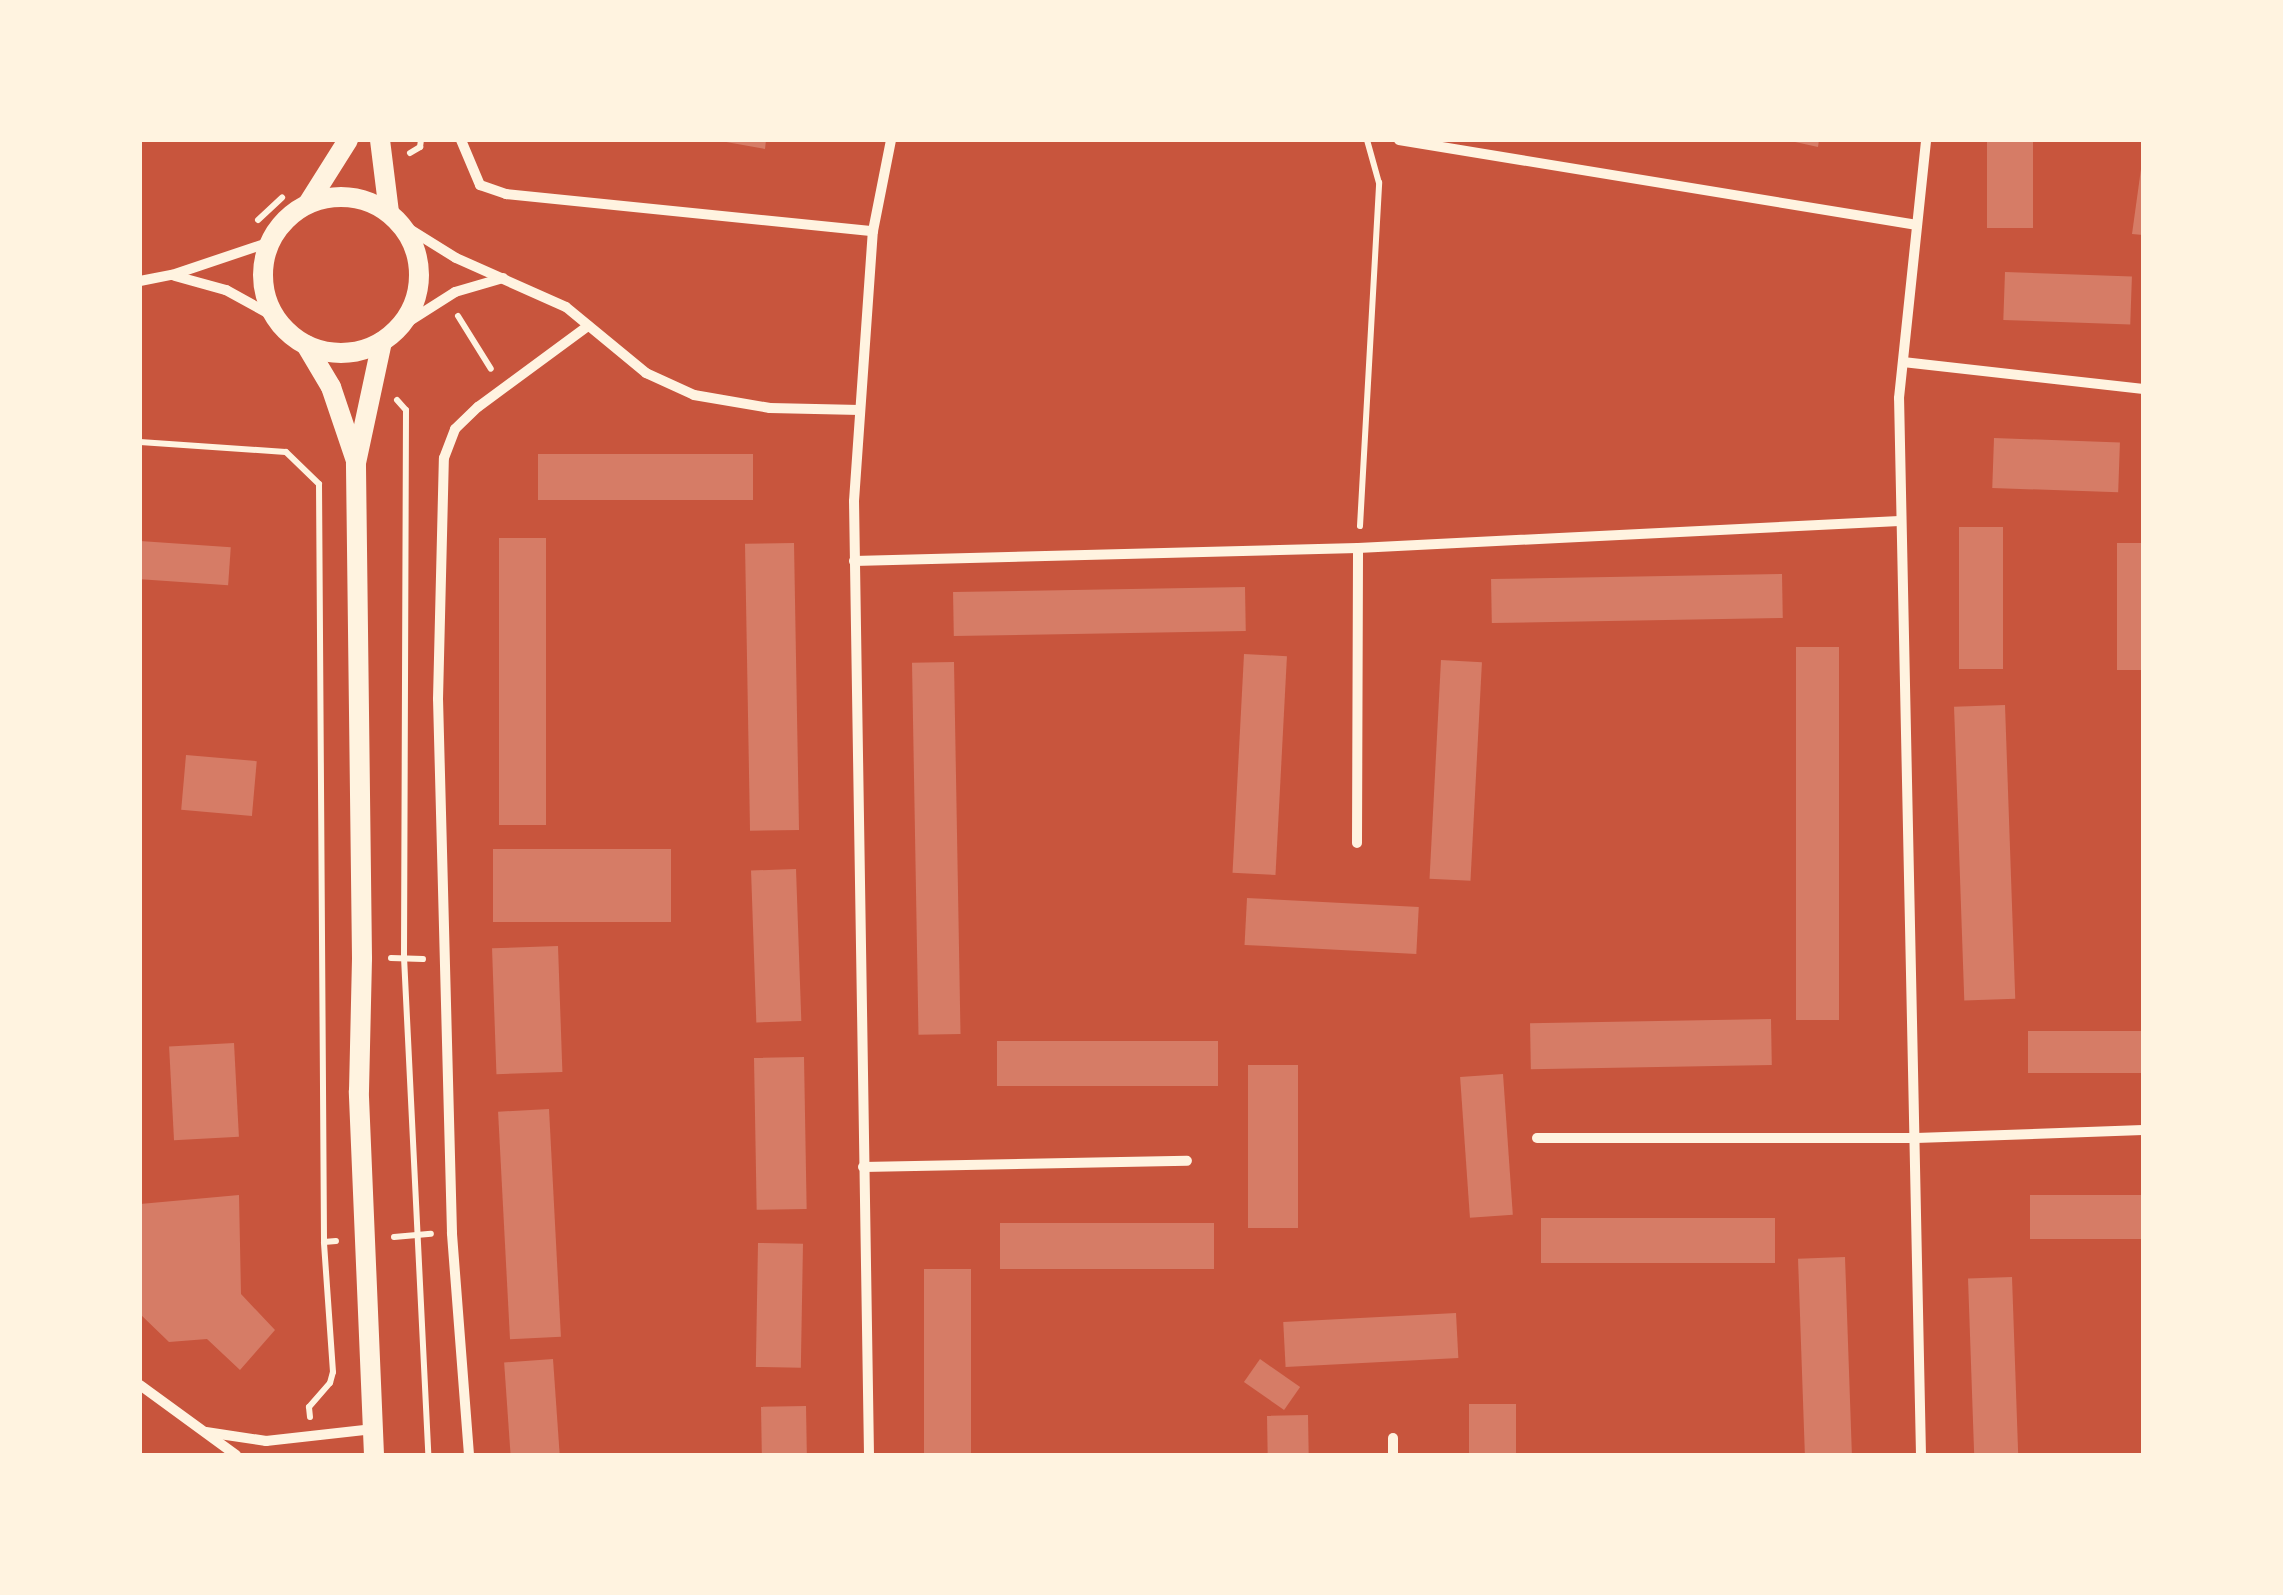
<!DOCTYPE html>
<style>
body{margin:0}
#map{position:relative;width:2283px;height:1595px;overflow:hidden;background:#c8553d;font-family:"Space Grotesk",sans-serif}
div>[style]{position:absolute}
.building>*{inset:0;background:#d67c66;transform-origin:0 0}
.path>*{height:6px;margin:-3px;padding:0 3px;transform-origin:3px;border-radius:3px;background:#fff3e0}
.minor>*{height:10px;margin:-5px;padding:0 5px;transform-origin:5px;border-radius:5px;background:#fff3e0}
.secondary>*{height:20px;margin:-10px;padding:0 10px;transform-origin:10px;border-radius:10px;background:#fff3e0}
.secondary>.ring{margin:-10px;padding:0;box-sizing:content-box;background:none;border:20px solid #fff3e0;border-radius:50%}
span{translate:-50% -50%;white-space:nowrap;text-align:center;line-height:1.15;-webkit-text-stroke:8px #fff3e0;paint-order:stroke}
.frame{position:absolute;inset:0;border:142px solid #fff3e0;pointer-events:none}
</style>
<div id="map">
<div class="building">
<div style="clip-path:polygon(715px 140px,766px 140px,765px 149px)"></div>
<div style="clip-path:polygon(1786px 140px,1819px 140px,1818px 147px)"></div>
<div style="left:1987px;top:140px;width:46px;height:88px"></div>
<div style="clip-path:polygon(2141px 169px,2143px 169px,2143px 235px,2132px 234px)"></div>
<div style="left:2005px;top:272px;width:127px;height:48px;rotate:2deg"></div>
<div style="left:1994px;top:438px;width:126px;height:50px;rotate:2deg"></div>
<div style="left:538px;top:454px;width:215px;height:46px"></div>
<div style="left:2003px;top:527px;width:142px;height:44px;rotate:90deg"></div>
<div style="left:499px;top:538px;width:47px;height:287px"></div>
<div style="left:140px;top:541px;width:91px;height:38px;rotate:4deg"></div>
<div style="left:794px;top:543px;width:287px;height:49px;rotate:89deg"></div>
<div style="left:2117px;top:543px;width:26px;height:127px"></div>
<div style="left:1782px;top:574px;width:44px;height:291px;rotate:89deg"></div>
<div style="left:1245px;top:587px;width:44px;height:292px;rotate:89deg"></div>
<div style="left:1796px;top:647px;width:43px;height:373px"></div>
<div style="left:1244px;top:654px;width:43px;height:219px;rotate:3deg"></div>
<div style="left:1441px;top:660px;width:41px;height:219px;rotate:3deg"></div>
<div style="left:954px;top:662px;width:372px;height:42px;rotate:89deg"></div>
<div style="left:2005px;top:705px;width:294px;height:51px;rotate:88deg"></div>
<div style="left:186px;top:755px;width:71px;height:55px;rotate:5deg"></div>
<div style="left:671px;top:849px;width:73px;height:178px;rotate:90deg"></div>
<div style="left:796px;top:869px;width:152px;height:45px;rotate:88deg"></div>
<div style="left:1247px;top:898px;width:172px;height:47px;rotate:3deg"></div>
<div style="left:558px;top:946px;width:126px;height:66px;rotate:88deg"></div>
<div style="left:1771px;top:1019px;width:46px;height:241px;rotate:89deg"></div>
<div style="left:2143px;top:1031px;width:42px;height:115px;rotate:90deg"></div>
<div style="left:997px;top:1041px;width:221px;height:45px"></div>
<div style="left:234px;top:1043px;width:94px;height:65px;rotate:87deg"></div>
<div style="left:804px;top:1057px;width:152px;height:50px;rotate:89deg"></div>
<div style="left:1248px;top:1065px;width:50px;height:163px"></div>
<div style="left:1503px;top:1074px;width:141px;height:43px;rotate:86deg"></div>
<div style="left:549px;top:1109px;width:228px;height:51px;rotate:87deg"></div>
<div style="clip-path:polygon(239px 1195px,241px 1294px,275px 1330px,240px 1370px,207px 1339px,169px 1342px,140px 1314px,140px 1204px)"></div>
<div style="left:2143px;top:1195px;width:44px;height:113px;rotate:90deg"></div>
<div style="left:1775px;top:1218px;width:45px;height:234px;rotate:90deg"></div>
<div style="left:1000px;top:1223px;width:214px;height:46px"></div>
<div style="left:758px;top:1243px;width:45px;height:124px;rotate:1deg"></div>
<div style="left:1845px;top:1257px;width:198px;height:47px;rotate:88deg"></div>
<div style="left:924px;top:1269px;width:47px;height:186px"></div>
<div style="left:2012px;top:1277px;width:178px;height:44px;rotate:88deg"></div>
<div style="left:1456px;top:1313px;width:45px;height:173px;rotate:87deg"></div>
<div style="left:553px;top:1359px;width:96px;height:49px;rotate:86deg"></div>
<div style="left:1260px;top:1359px;width:49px;height:28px;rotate:35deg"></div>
<div style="left:1516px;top:1404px;width:51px;height:47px;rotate:90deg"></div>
<div style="left:806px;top:1406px;width:49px;height:45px;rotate:89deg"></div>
<div style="left:1308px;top:1415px;width:40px;height:41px;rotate:89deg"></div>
</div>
<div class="path">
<div style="left:410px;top:153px;width:12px;rotate:-31deg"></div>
<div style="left:420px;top:147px;width:7px;rotate:-82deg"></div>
<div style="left:258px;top:220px;width:33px;rotate:-43deg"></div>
<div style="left:458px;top:316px;width:62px;rotate:58.1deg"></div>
<div style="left:397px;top:400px;width:13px;rotate:48deg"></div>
<div style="left:406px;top:410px;width:547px;rotate:90.21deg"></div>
<div style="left:404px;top:957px;width:499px;rotate:87.2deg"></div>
<div style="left:140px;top:442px;width:146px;rotate:3.9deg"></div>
<div style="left:286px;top:452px;width:46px;rotate:44.1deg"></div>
<div style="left:319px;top:484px;width:758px;rotate:89.62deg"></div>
<div style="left:324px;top:1242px;width:12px;rotate:-5deg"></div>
<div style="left:1360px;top:526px;width:344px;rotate:-86.8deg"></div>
<div style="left:1379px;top:183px;width:45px;rotate:-105.6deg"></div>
<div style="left:391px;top:958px;width:32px;rotate:2deg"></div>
<div style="left:394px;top:1237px;width:37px;rotate:-5deg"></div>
<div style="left:310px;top:1417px;width:10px;rotate:-96deg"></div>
<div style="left:309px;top:1407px;width:32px;rotate:-49deg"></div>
<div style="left:330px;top:1383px;width:11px;rotate:-75deg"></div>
<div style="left:333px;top:1372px;width:130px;rotate:-94deg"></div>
</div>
<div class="minor">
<div style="left:461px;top:140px;width:49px;rotate:67.1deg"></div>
<div style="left:480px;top:185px;width:28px;rotate:19deg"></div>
<div style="left:506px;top:194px;width:369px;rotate:5.8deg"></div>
<div style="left:1399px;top:140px;width:525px;rotate:9.32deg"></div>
<div style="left:403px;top:225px;width:62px;rotate:31.9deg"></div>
<div style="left:456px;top:258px;width:120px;rotate:24deg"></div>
<div style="left:566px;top:307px;width:104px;rotate:39.5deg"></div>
<div style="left:646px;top:373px;width:53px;rotate:24.6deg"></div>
<div style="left:694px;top:395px;width:77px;rotate:9.7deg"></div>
<div style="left:770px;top:408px;width:90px;rotate:1.3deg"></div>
<div style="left:175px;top:276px;width:53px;rotate:15.4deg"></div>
<div style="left:226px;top:290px;width:56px;rotate:28.9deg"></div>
<div style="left:140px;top:281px;width:33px;rotate:-11deg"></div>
<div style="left:172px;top:275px;width:103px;rotate:-18.6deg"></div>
<div style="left:397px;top:329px;width:69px;rotate:-32.5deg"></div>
<div style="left:455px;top:292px;width:50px;rotate:-16.3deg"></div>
<div style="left:1903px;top:362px;width:242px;rotate:6.4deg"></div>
<div style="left:854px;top:561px;width:504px;rotate:-1.48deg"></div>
<div style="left:1358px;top:548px;width:542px;rotate:-2.86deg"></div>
<div style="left:1357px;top:843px;width:295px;rotate:-89.8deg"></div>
<div style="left:1537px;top:1138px;width:379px"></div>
<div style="left:1916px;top:1138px;width:227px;rotate:-2deg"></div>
<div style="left:863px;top:1167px;width:324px;rotate:-1.1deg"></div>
<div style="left:140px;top:1385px;width:119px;rotate:36.1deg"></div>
<div style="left:206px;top:1432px;width:61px;rotate:8.5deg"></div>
<div style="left:266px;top:1441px;width:108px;rotate:-6.4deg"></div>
<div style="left:1393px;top:1438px;width:17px;rotate:90deg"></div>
<div style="left:469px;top:1455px;width:223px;rotate:-94.4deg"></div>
<div style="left:452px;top:1233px;width:534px;rotate:-91.5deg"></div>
<div style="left:438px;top:699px;width:241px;rotate:-88.6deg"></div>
<div style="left:444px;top:458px;width:31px;rotate:-69deg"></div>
<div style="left:455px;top:429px;width:32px;rotate:-44deg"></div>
<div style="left:478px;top:407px;width:137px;rotate:-36.4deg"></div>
<div style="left:869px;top:1455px;width:954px;rotate:-90.9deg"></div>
<div style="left:854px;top:501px;width:271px;rotate:-86deg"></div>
<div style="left:873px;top:231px;width:93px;rotate:-78.8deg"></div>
<div style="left:1921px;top:1455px;width:1057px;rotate:-91.19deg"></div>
<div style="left:1899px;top:398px;width:259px;rotate:-84deg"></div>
</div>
<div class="secondary">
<div style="left:380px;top:140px;width:73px;rotate:82.9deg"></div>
<div class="ring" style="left:263px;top:197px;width:136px;height:136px"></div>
<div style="left:309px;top:202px;width:73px;rotate:-57.8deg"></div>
<div style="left:306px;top:345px;width:49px;rotate:59.2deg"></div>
<div style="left:331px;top:387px;width:78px;rotate:71.3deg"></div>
<div style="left:374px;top:1455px;width:364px;rotate:-92.4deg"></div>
<div style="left:359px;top:1091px;width:133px;rotate:-88.7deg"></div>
<div style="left:362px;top:958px;width:495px;rotate:-90.7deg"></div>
<div style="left:356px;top:463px;width:124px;rotate:-77.9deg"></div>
</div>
<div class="frame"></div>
</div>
